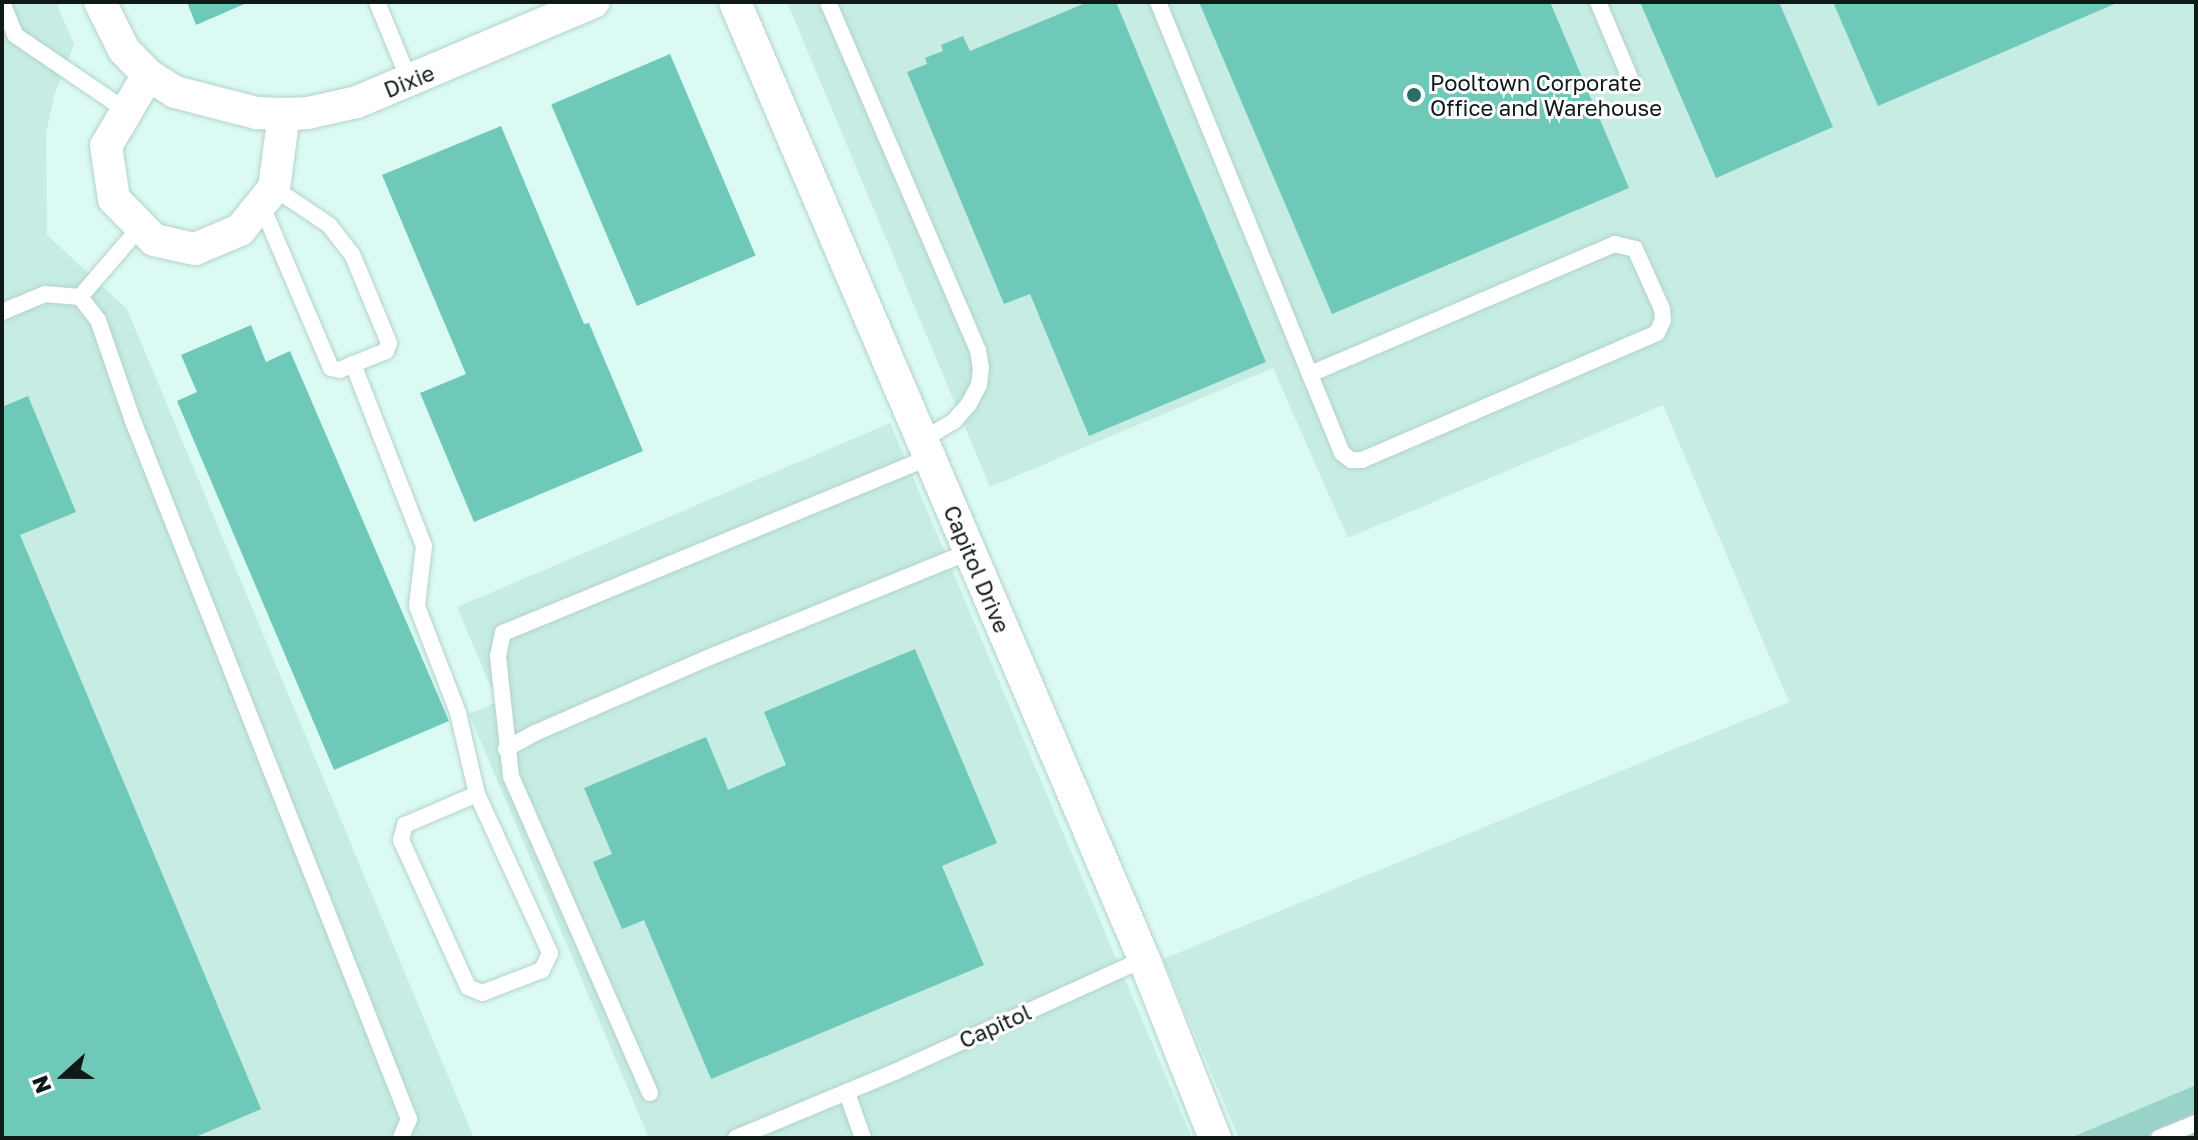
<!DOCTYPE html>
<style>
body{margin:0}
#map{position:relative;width:2198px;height:1140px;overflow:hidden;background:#dcfaf4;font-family:"Golos Text",sans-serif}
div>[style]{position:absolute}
.built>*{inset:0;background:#c6ece4}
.green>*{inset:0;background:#99d2c7}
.building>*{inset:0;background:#6ec9b9;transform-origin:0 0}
.roads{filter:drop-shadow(0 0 2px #b4d1cb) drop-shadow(0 0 2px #b4d1cb)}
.lane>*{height:16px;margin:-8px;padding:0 8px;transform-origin:8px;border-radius:8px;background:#fff}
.street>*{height:32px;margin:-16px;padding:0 16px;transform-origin:16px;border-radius:16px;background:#fff}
.dots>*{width:22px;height:22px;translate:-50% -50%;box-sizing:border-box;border:4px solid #fff;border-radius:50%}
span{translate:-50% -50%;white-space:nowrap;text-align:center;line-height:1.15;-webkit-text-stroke:6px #fff;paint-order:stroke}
.street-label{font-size:22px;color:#0f1917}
.poi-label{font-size:22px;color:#0f1917}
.left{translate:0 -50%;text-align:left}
.frame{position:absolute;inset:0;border:4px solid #0f1917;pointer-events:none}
.north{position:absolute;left:24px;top:1036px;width:80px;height:80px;-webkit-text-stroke:6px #fff;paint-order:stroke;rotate:249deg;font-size:22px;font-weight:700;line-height:32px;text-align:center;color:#0f1917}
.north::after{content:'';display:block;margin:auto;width:28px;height:36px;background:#0f1917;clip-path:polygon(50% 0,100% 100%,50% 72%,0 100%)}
</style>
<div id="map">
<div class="built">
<div style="clip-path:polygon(2px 2px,56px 2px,74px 44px,54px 96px,46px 134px,47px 235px,127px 309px,474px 1138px,2px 1138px)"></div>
<div style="clip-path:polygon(787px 2px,2196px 2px,2196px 1085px,2070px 1138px,1239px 1138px,1163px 959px,1789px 702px,1663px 405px,1348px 538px,1273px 368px,990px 487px)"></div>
<div style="clip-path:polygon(890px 423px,1192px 1138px,649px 1138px,469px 714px,497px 702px,457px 607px)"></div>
</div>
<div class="green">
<div style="clip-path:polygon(2196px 1085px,2196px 1138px,2070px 1138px)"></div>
</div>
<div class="building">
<div style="clip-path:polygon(187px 2px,249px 2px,196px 25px)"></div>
<div style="clip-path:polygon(1088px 2px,1116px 2px,1266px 362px,1089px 436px,1030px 294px,1004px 304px,907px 72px,927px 64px,925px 58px,943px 51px,941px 45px,963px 36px,970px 51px)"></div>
<div style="clip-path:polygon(1199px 2px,1550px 2px,1629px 188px,1332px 314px)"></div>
<div style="clip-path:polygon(1640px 2px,1779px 2px,1833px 127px,1716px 178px)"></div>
<div style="clip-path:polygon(1833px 2px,2119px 2px,1878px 106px)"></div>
<div style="left:670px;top:54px;width:219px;height:129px;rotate:67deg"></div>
<div style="clip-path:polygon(501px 126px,584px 324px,589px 323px,643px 451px,474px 522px,420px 393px,466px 374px,382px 175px)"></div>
<div style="clip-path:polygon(251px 325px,266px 362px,290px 351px,449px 721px,334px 770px,177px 401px,197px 392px,181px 355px)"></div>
<div style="clip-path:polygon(28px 396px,76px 512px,20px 535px,261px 1109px,193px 1138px,2px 1138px,2px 407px)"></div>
<div style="clip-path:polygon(915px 649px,997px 843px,942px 866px,984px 965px,711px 1079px,644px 920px,622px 929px,593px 862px,612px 854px,584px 788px,706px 737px,728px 790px,786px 765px,764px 712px)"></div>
</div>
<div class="roads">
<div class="lane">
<div style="left:2px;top:2px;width:35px;rotate:68deg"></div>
<div style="left:15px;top:35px;width:135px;rotate:34.2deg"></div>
<div style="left:377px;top:2px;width:87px;rotate:67.6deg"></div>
<div style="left:828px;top:2px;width:379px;rotate:66.7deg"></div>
<div style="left:978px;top:350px;width:18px;rotate:81deg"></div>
<div style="left:981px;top:368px;width:17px;rotate:97deg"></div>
<div style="left:979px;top:385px;width:21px;rotate:118deg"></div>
<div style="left:969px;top:404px;width:23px;rotate:131deg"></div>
<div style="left:954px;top:421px;width:37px;rotate:149deg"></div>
<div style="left:1158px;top:2px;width:487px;rotate:67.8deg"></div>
<div style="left:1342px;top:453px;width:11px;rotate:38deg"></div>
<div style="left:1351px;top:460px;width:11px"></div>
<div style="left:1362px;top:460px;width:321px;rotate:-23.3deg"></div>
<div style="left:1657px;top:333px;width:14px;rotate:-65deg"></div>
<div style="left:1663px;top:320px;width:11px;rotate:-95deg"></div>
<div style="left:1662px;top:309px;width:66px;rotate:-114.2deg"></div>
<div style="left:1635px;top:249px;width:21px;rotate:-166deg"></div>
<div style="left:1615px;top:244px;width:332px;rotate:156.9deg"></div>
<div style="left:1598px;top:2px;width:90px;rotate:67.1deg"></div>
<div style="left:274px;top:188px;width:66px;rotate:33.9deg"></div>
<div style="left:329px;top:225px;width:37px;rotate:52deg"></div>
<div style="left:352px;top:254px;width:96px;rotate:67.4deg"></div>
<div style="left:389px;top:343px;width:9px;rotate:111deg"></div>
<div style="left:386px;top:351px;width:35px;rotate:158deg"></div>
<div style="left:353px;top:364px;width:195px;rotate:68.7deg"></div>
<div style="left:424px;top:546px;width:60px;rotate:96.7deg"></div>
<div style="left:417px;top:606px;width:115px;rotate:69deg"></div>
<div style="left:458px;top:713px;width:83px;rotate:76.8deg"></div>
<div style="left:477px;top:794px;width:175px;rotate:65.3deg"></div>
<div style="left:550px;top:953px;width:19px;rotate:115deg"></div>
<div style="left:542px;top:970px;width:64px;rotate:159deg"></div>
<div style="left:482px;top:993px;width:15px;rotate:-157deg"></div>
<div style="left:468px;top:987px;width:162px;rotate:-114.5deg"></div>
<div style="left:401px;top:840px;width:16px;rotate:-75deg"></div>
<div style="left:405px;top:825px;width:78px;rotate:-23.3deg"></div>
<div style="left:261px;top:204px;width:178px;rotate:66.9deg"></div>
<div style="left:331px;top:368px;width:9px;rotate:13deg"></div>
<div style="left:340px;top:370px;width:14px;rotate:-25deg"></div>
<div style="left:80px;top:297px;width:29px;rotate:52deg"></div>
<div style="left:98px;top:320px;width:107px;rotate:70.9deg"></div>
<div style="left:133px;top:421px;width:751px;rotate:68.43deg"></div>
<div style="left:409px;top:1119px;width:21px;rotate:113deg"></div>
<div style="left:2px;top:312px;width:47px;rotate:-22.7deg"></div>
<div style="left:45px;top:294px;width:35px;rotate:5deg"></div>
<div style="left:80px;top:297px;width:94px;rotate:-49.3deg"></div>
<div style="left:506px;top:749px;width:33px;rotate:-29deg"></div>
<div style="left:535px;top:733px;width:191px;rotate:-23.5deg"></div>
<div style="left:710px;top:657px;width:279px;rotate:-22.1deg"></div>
<div style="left:650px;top:1093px;width:346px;rotate:-113.7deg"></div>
<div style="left:511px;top:776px;width:121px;rotate:-96.2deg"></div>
<div style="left:498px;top:656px;width:24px;rotate:-78deg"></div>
<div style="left:503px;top:633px;width:461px;rotate:-22.4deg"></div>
<div style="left:847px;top:1093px;width:48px;rotate:70.4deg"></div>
<div style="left:736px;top:1138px;width:174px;rotate:-22.6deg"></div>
<div style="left:897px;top:1071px;width:271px;rotate:-24.4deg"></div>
<div style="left:2159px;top:1138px;width:40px;rotate:-22deg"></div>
</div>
<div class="street">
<div style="left:100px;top:2px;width:54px;rotate:63.4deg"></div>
<div style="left:124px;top:50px;width:35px;rotate:46deg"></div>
<div style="left:148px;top:75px;width:32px;rotate:32deg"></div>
<div style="left:175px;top:92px;width:85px;rotate:14.4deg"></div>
<div style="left:257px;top:113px;width:27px;rotate:2deg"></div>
<div style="left:284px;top:114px;width:24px;rotate:-2deg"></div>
<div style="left:308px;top:113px;width:50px;rotate:-12.7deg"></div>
<div style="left:357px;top:102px;width:257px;rotate:-22.9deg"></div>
<div style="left:735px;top:2px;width:1041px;rotate:66.86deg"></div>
<div style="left:1144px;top:959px;width:193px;rotate:68.4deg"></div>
<div style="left:148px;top:75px;width:82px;rotate:120.6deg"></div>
<div style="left:106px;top:146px;width:54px;rotate:81.4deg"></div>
<div style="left:114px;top:199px;width:57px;rotate:45.7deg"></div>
<div style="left:154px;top:240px;width:42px;rotate:12.4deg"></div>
<div style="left:195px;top:249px;width:49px;rotate:-22.9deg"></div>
<div style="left:240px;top:230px;width:54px;rotate:-51deg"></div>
<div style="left:274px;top:188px;width:75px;rotate:-82.3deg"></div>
</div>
</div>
<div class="dots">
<div style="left:1414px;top:95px;background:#296f64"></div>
</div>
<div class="street-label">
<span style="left:409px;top:81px;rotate:-22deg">Dixie</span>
<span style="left:977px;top:569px;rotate:67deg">Capitol Drive</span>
<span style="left:995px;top:1026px;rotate:-24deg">Capitol</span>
</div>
<div class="poi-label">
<span class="left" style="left:1430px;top:95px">Pooltown Corporate<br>Office and Warehouse</span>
</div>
<div class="frame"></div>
<div class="north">N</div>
</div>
